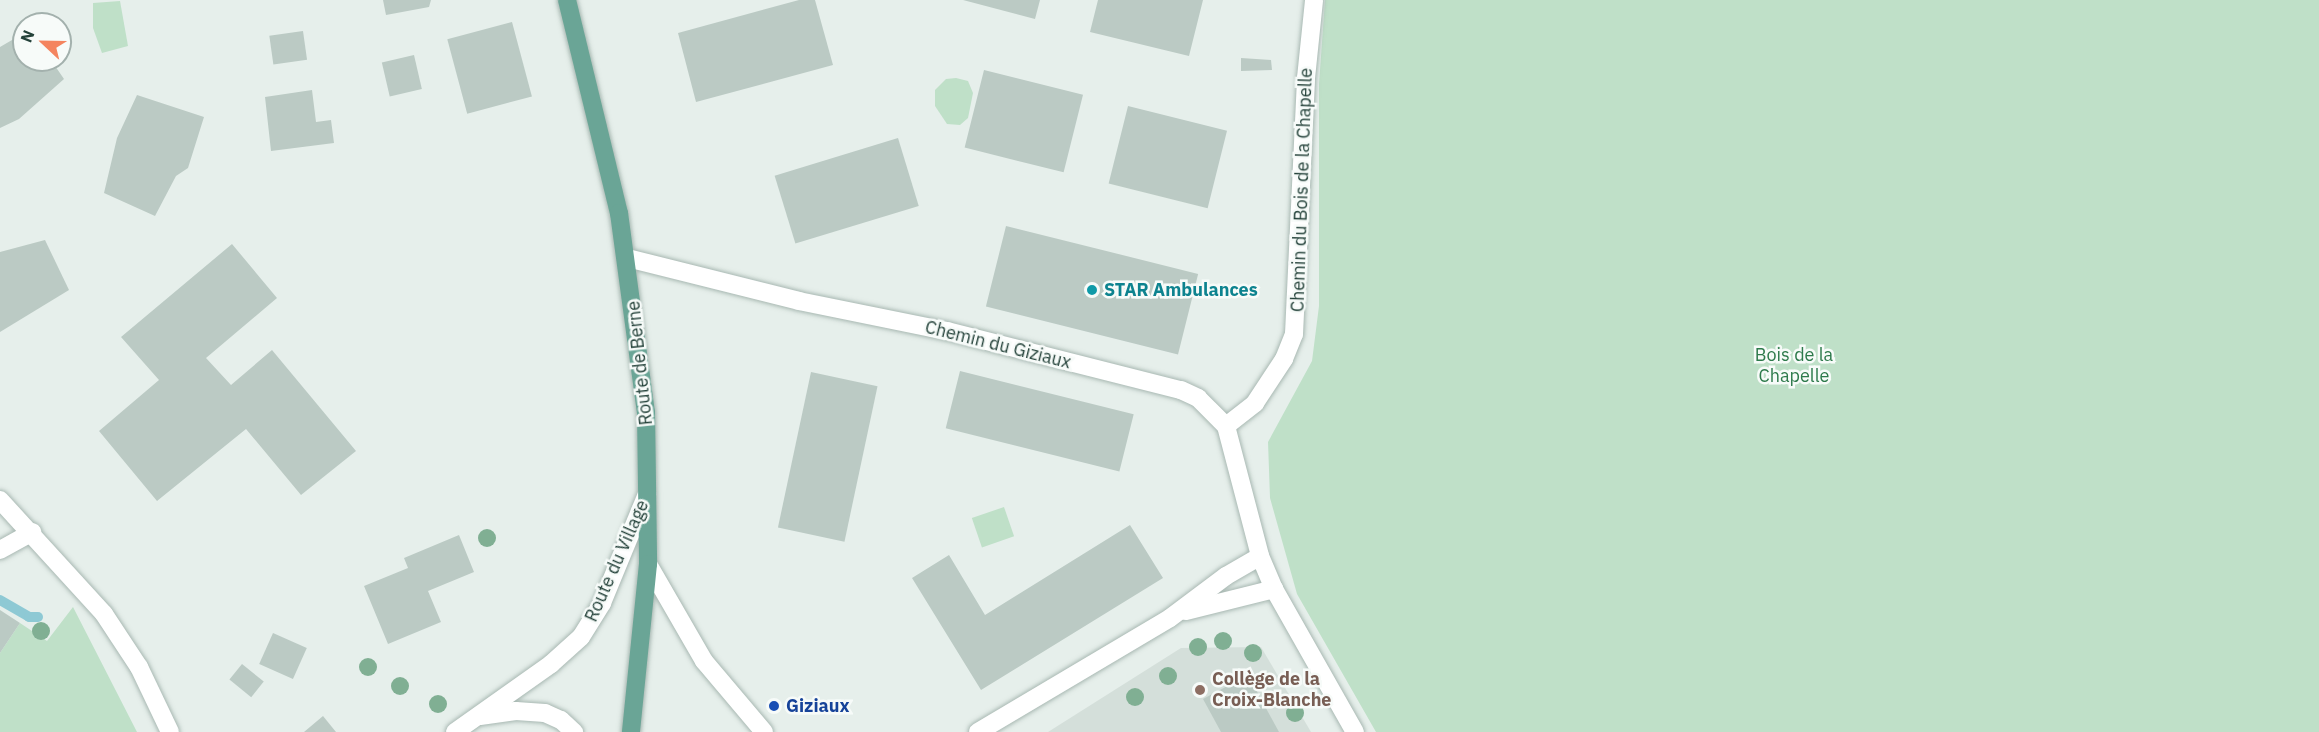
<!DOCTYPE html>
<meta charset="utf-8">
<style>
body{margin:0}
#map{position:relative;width:2319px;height:732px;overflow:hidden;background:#e6efeb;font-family:"IBM Plex Sans",sans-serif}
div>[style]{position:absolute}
.built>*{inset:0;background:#d4dfda}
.green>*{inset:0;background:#bfe0c8;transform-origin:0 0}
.stream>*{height:10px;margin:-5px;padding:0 5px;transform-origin:5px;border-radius:5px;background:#8ec9d4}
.building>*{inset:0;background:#bbcac4;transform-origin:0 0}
.roads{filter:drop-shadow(0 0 2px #a8b8b2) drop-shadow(0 0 2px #a8b8b2)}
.minor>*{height:18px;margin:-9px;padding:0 9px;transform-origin:9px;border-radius:9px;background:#fff}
.major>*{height:18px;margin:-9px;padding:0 9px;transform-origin:9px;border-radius:9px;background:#6aa596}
.trees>*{width:18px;height:18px;margin:-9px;border-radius:50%;background:#80af93}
.dots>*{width:16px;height:16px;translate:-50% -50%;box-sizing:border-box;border:3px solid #f7fbf9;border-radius:50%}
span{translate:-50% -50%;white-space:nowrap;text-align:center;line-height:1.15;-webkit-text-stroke:5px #f7fbf9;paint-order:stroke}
.street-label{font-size:18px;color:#24423a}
.culture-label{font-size:18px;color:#0d838f;font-weight:700}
.left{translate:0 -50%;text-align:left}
.park-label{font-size:18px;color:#2d7a4b}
.education-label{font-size:18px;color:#785e54;font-weight:700}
.transit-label{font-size:18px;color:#164399;font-weight:700}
.north{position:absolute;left:12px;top:12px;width:60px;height:60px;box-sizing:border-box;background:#f7fbf9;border:2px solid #a3b1ad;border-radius:50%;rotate:292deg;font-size:16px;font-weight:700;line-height:24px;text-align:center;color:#24423a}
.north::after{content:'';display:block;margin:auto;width:21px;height:27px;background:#f4845f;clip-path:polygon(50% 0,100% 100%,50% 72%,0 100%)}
</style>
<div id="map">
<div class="built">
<div style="clip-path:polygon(1261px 647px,1311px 732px,1048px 732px,1181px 648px)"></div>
</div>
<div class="green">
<div style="clip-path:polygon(1325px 0,2319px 0,2319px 732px,1376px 732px,1297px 594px,1270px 498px,1268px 442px,1312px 361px,1319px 306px,1319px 84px)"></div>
<div style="clip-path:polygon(120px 1px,128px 46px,102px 53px,93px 28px,93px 3px)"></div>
<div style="clip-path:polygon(956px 78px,968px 81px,973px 93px,968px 118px,960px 125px,947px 124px,935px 106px,935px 90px,946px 79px)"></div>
<div style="left:1004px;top:507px;width:31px;height:34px;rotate:71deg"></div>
<div style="clip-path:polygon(73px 607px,137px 732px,0 732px,0 653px,20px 623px,47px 641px)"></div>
</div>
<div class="stream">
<div style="left:0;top:600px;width:34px;rotate:30deg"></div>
<div style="left:29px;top:617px;width:9px"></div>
</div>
<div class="building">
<div style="clip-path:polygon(383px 0,431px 0,429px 7px,386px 15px)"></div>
<div style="clip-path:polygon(799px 0,815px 0,833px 65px,696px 102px,678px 33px)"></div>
<div style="clip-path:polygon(963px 0,1040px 0,1035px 19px)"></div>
<div style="clip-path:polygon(1098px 0,1203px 0,1189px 56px,1090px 32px)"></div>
<div style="left:512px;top:22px;width:77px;height:67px;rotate:75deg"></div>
<div style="left:303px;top:31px;width:29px;height:34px;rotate:82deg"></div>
<div style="clip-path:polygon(24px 33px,24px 60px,51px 60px,64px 79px,19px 119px,0 128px,0 47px)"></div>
<div style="left:414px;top:55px;width:35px;height:33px;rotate:77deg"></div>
<div style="clip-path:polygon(1241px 58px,1271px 60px,1272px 70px,1241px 71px)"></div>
<div style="left:984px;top:70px;width:102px;height:80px;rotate:14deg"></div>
<div style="clip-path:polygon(312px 90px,316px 122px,331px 120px,334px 143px,271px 151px,265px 97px)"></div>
<div style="clip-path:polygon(137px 95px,204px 117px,188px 168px,176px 176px,155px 216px,104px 193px,117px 138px)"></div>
<div style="left:1128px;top:106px;width:102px;height:80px;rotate:14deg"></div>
<div style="left:898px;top:138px;width:71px;height:129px;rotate:73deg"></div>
<div style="left:1006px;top:226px;width:198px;height:83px;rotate:14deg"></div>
<div style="clip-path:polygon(45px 240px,69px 290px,0 332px,0 252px)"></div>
<div style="clip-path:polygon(232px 244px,277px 298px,206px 358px,231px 385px,272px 350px,356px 451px,301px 495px,246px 429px,157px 501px,99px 431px,159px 380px,121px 337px)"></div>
<div style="left:960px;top:371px;width:179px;height:59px;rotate:14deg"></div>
<div style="left:811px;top:372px;width:68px;height:159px;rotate:12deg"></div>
<div style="clip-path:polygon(1130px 525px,1163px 578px,981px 690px,912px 578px,949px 555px,985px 615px)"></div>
<div style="clip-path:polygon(459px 535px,474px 572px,428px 591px,441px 622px,388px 644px,364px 586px,408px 568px,404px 558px)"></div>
<div style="clip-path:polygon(0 610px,20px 623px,0 653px)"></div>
<div style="left:273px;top:633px;width:37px;height:34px;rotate:24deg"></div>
<div style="left:242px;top:664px;width:28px;height:20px;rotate:39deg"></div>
<div style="clip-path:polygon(1248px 675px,1279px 732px,1221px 732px,1203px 699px)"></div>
<div style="clip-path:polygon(323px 716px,336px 732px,304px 732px)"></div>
</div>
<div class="roads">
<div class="minor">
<div style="left:627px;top:258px;width:177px;rotate:14deg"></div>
<div style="left:799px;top:301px;width:151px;rotate:11.5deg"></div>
<div style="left:947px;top:331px;width:241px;rotate:14.2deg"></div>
<div style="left:1181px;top:390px;width:19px;rotate:25deg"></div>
<div style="left:1198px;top:398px;width:40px;rotate:45deg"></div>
<div style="left:1226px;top:426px;width:134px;rotate:75.3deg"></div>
<div style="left:1260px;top:556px;width:36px;rotate:67deg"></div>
<div style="left:1274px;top:589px;width:164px;rotate:60.5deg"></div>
<div style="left:1226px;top:426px;width:37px;rotate:-38deg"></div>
<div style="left:1255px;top:403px;width:53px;rotate:-56.6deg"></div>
<div style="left:1284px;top:359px;width:27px;rotate:-68deg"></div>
<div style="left:1294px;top:334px;width:256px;rotate:-87.3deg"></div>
<div style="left:1306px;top:78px;width:78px;rotate:-84.1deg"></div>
<div style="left:0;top:500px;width:154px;rotate:47.6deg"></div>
<div style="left:104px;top:614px;width:64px;rotate:56.6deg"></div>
<div style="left:139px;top:667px;width:72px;rotate:64.5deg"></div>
<div style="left:0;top:550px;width:37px;rotate:-29deg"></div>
<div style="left:648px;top:564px;width:112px;rotate:60deg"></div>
<div style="left:704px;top:661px;width:93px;rotate:49.8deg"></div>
<div style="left:1186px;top:611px;width:91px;rotate:-14deg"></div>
<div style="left:480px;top:716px;width:36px;rotate:-8deg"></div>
<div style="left:516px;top:711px;width:29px;rotate:4deg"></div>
<div style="left:545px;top:713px;width:17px;rotate:24deg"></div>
<div style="left:561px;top:720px;width:18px;rotate:43deg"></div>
<div style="left:455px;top:732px;width:118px;rotate:-35.3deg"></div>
<div style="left:551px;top:664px;width:40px;rotate:-42deg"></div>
<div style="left:581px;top:637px;width:40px;rotate:-58deg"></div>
<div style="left:602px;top:603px;width:118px;rotate:-67.6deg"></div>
<div style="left:978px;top:732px;width:223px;rotate:-30.7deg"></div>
<div style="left:1170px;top:618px;width:70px;rotate:-36.9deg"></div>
<div style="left:1226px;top:576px;width:39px;rotate:-30deg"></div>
</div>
<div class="major">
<div style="left:567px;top:0;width:219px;rotate:76.3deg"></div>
<div style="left:619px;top:213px;width:201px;rotate:82.3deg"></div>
<div style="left:646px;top:412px;width:152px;rotate:89.2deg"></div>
<div style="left:648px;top:564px;width:169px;rotate:95.8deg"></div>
</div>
</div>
<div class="trees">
<div style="left:487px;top:538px"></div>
<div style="left:41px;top:631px"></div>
<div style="left:1223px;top:641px"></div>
<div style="left:1198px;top:647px"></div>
<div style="left:1253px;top:653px"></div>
<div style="left:368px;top:667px"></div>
<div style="left:1168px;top:676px"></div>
<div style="left:400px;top:686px"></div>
<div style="left:1135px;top:697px"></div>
<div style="left:438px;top:704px"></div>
<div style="left:1295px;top:713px"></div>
</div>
<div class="dots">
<div style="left:1092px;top:290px;background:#0f9aa8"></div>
<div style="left:1200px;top:690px;background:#8d6e63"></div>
<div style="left:774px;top:706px;background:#1a4fb4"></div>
</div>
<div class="street-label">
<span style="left:1302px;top:190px;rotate:-88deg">Chemin du Bois de la Chapelle</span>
<span style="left:998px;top:345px;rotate:14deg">Chemin du Giziaux</span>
<span style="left:640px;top:363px;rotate:-96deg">Route de Berne</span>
<span style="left:617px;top:561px;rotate:-66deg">Route du Village</span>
</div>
<div class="culture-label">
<span class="left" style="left:1104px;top:290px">STAR Ambulances</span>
</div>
<div class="park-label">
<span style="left:1794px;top:366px">Bois de la<br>Chapelle</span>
</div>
<div class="education-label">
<span class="left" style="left:1212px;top:690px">Collège de la<br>Croix-Blanche</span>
</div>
<div class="transit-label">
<span class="left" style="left:786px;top:706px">Giziaux</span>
</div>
<div class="north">N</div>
</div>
